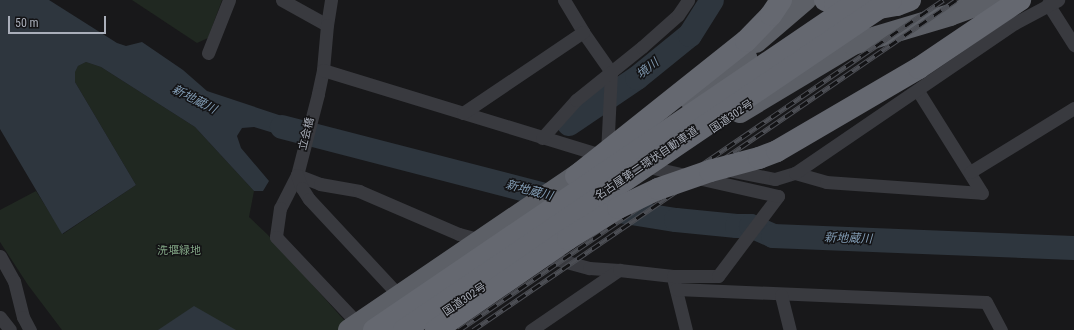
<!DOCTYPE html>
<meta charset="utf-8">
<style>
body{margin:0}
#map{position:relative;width:1074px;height:330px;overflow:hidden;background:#18181a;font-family:"Roboto Condensed","Noto Sans JP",sans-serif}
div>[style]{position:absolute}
.green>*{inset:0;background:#202821}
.water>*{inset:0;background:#2e363e}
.river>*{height:24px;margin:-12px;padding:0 12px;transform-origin:12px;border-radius:12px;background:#2e363e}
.minor>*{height:13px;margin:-6.5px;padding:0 6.5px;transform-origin:6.5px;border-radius:6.5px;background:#393a3f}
.trunk>*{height:22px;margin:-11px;padding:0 11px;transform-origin:11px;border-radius:11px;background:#5d6067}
.rail>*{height:4.5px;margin-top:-2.25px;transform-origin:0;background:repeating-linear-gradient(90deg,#131315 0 9px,#4c4e54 0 18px);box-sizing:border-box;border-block:1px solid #4c4e54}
.trunk-bridge>*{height:22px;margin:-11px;padding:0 11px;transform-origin:11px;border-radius:11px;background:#5d6067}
.motorway-bridge>*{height:22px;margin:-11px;padding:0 11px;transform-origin:11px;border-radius:11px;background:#656870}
span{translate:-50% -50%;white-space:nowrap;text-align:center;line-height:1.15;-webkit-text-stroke:3px #131315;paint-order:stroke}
.street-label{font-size:11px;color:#aaafba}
.park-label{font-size:11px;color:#81a484}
.water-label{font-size:12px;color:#829cb4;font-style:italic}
.scale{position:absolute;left:8px;top:16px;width:98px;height:18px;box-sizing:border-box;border:2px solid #aaafba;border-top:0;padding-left:5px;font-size:12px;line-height:14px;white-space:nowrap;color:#aaafba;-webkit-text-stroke:3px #131315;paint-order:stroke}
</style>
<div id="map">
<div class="green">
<div style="clip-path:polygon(132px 0,222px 0,208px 38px,197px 43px)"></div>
<div style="clip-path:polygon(86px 62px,101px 67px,195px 127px,254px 191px,249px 217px,267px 234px,353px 330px,62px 330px,28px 285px,0 242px,0 210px,36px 191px,63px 234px,136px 185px,75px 82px,74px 73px,78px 66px)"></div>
</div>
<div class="water">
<div style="clip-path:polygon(0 0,49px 0,117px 43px,126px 46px,142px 42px,183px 70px,207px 91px,306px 124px,303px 142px,254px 127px,242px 128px,237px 136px,241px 148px,269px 181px,263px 191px,254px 191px,195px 127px,101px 67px,86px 62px,78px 66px,75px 72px,75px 82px,136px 185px,62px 234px,0 129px)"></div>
<div style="clip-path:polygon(194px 306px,236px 330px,158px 330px)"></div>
</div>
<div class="river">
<div style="left:569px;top:124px;width:82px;rotate:-34.1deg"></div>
<div style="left:637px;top:78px;width:68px;rotate:-39.1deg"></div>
<div style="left:690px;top:35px;width:41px;rotate:-57.8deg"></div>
<div style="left:282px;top:127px;width:291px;rotate:14.5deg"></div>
<div style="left:600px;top:208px;width:77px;rotate:9deg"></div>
<div style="left:676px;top:220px;width:61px;rotate:5.6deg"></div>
<div style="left:737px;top:226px;width:14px"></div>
<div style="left:751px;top:226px;width:24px;rotate:24deg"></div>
<div style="left:773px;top:236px;width:301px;rotate:2.3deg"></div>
</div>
<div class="minor">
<div style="left:282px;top:0;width:51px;rotate:29.1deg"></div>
<div style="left:331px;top:0;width:25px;rotate:99deg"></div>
<div style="left:327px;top:25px;width:45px;rotate:95.1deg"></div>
<div style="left:323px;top:70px;width:25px;rotate:102deg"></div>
<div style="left:318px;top:94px;width:84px;rotate:104.5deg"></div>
<div style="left:297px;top:175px;width:37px;rotate:117deg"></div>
<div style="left:280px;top:208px;width:29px;rotate:98deg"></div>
<div style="left:276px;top:237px;width:125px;rotate:46.6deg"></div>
<div style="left:564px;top:0;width:37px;rotate:59deg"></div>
<div style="left:583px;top:32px;width:49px;rotate:55deg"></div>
<div style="left:611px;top:72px;width:82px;rotate:92.8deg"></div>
<div style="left:1051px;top:0;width:5px;rotate:127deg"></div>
<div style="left:1048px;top:4px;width:49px;rotate:57.6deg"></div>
<div style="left:208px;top:53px;width:57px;rotate:-68.4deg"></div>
<div style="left:323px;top:70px;width:294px;rotate:17deg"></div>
<div style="left:463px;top:113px;width:145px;rotate:-34deg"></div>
<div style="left:542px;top:138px;width:51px;rotate:-48.2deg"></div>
<div style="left:576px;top:100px;width:85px;rotate:-38.8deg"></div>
<div style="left:642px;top:47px;width:48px;rotate:-41.6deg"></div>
<div style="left:678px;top:15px;width:18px;rotate:-56deg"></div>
<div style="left:729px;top:170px;width:47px;rotate:11.1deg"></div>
<div style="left:775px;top:179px;width:21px;rotate:-17deg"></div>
<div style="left:795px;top:173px;width:32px;rotate:16deg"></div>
<div style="left:826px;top:182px;width:156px;rotate:4deg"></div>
<div style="left:982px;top:193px;width:120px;rotate:-122.1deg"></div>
<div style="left:970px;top:172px;width:122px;rotate:-31.6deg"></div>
<div style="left:795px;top:173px;width:266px;rotate:-34.3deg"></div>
<div style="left:1015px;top:23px;width:49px;rotate:-28.1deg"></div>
<div style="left:297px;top:175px;width:25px;rotate:21deg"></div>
<div style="left:320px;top:184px;width:40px;rotate:10deg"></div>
<div style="left:359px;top:191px;width:109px;rotate:23.3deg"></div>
<div style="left:459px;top:234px;width:27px;rotate:15deg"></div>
<div style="left:297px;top:175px;width:14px;rotate:69deg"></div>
<div style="left:302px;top:188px;width:13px;rotate:58deg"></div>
<div style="left:309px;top:199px;width:139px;rotate:47deg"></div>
<div style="left:541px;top:255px;width:50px;rotate:15.2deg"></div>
<div style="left:589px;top:268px;width:30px;rotate:4deg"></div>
<div style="left:0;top:256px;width:29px;rotate:61deg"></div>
<div style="left:14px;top:281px;width:37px;rotate:76deg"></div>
<div style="left:23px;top:317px;width:15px;rotate:62deg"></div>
<div style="left:674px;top:282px;width:49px;rotate:76deg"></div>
<div style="left:676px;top:289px;width:310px;rotate:2.4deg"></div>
<div style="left:986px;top:302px;width:32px;rotate:62deg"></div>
<div style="left:781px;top:295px;width:36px;rotate:76deg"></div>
<div style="left:0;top:317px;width:16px;rotate:52deg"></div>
<div style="left:531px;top:330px;width:107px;rotate:-34.3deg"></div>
<div style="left:619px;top:270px;width:54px;rotate:6.3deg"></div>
<div style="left:673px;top:276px;width:45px"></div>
<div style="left:718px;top:276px;width:100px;rotate:-53.1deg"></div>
<div style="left:778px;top:196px;width:136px;rotate:-167.3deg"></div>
</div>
<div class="trunk">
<div style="left:756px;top:42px;width:65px;rotate:-40.6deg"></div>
<div style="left:740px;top:112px;width:132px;rotate:-31deg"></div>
<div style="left:853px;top:44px;width:101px;rotate:-16.6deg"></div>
<div style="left:950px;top:15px;width:44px;rotate:-20.1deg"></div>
</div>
<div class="rail">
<div style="left:459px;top:330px;width:586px;rotate:-34.29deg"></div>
<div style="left:473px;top:330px;width:585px;rotate:-34.34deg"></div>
</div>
<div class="trunk-bridge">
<div style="left:689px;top:98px;width:70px;rotate:-35.1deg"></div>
<div style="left:349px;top:330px;width:294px;rotate:-34.2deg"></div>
</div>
<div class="motorway-bridge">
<div style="left:825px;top:0;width:11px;rotate:22deg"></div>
<div style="left:835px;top:4px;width:34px;rotate:10deg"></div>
<div style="left:868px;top:10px;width:29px;rotate:-10deg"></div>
<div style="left:897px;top:5px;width:14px;rotate:-21deg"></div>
<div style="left:576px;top:176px;width:217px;rotate:-38.5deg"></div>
<div style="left:746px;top:41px;width:36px;rotate:-46deg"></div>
<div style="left:771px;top:15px;width:18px;rotate:-56deg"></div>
<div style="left:374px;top:330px;width:587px;rotate:-34.18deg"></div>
<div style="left:404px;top:330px;width:588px;rotate:-34.12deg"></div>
<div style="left:436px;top:330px;width:160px;rotate:-34.6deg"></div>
<div style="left:568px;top:239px;width:59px;rotate:-31.8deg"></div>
<div style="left:618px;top:208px;width:44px;rotate:-25.4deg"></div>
<div style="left:658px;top:189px;width:55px;rotate:-19.1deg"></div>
<div style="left:710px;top:171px;width:51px;rotate:-14.9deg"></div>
<div style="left:759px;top:158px;width:19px;rotate:-21deg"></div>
<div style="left:777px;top:151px;width:164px;rotate:-30.3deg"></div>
<div style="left:919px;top:68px;width:122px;rotate:-34deg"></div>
</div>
<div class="street-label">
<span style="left:732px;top:117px;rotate:-34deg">国道302号</span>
<span style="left:307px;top:134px;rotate:-76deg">立会橋</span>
<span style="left:647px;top:164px;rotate:-34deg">名古屋第二環状自動車道</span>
<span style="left:465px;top:300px;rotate:-34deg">国道302号</span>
</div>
<div class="park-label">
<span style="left:179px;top:251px">洗堰緑地</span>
</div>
<div class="water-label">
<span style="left:648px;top:69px;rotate:-39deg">境川</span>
<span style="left:194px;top:100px;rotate:27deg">新地蔵川</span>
<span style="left:529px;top:191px;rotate:15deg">新地蔵川</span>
<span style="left:848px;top:239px;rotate:2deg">新地蔵川</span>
</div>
<div class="scale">50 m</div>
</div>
